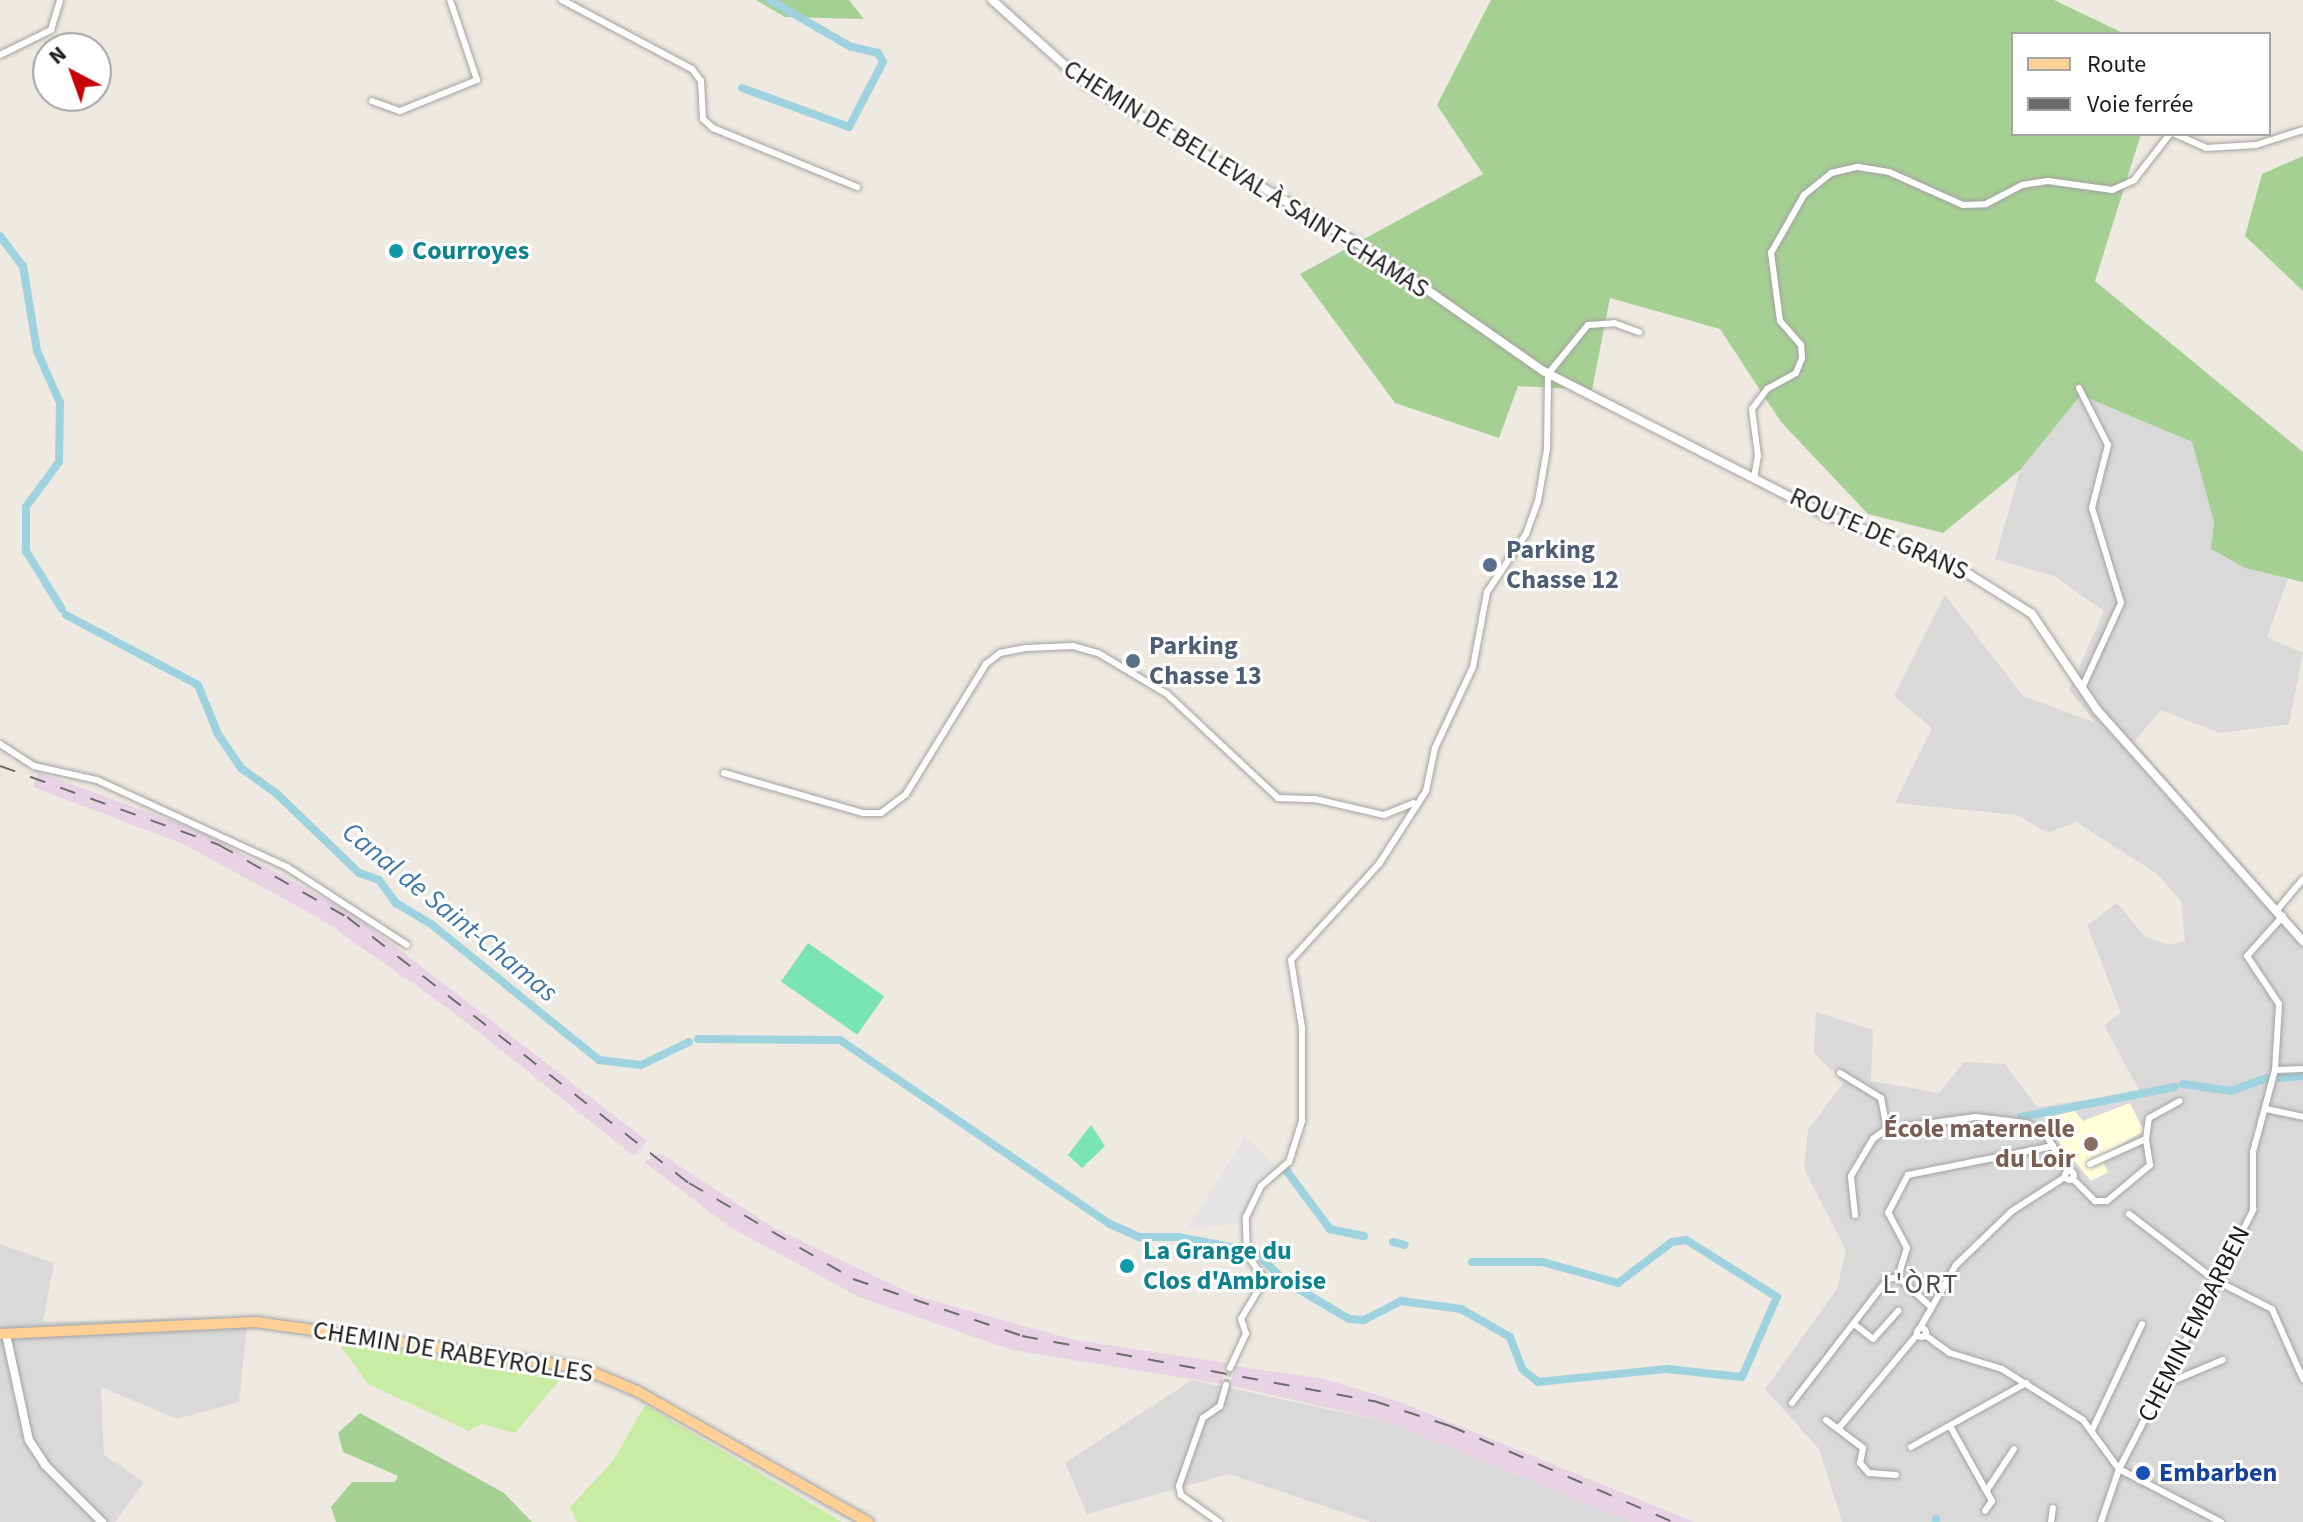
<!DOCTYPE html>
<meta charset="utf-8">
<style>
body{margin:0}
#map{position:relative;width:2303px;height:1522px;overflow:hidden;background:#eeeae1;font-family:"Source Sans 3",sans-serif}
div>[style]{position:absolute}
.residential>*{inset:0;background:#dad9d9}
.industrial>*{inset:0;background:#e8d2e4}
.education>*{inset:0;background:#fffed9}
.grass>*{inset:0;background:#c8eca3}
.forest>*{inset:0;background:#a6d093}
.pitch>*{inset:0;background:#7ae3b8;transform-origin:0 0}
.parking>*{inset:0;background:#e4e4e4}
.canal>*{height:8px;margin:-4px;padding:0 4px;transform-origin:4px;border-radius:4px;background:#9ed2df}
.minor-tunnel>*{height:6px;margin-top:-3px;transform-origin:0;background:repeating-linear-gradient(90deg,#cecbc3 0 6px,transparent 0 9px)}
.roads{filter:drop-shadow(0 0 2px #a3a3a3) drop-shadow(0 0 2px #a3a3a3)}
.minor>*{height:6px;margin:-3px;padding:0 3px;transform-origin:3px;border-radius:3px;background:#fff}
.minor>.ring{margin:-3px;padding:0;box-sizing:content-box;background:none;border:6px solid #fff;border-radius:50%}
.tertiary>*{height:8px;margin:-4px;padding:0 4px;transform-origin:4px;border-radius:4px;background:#fff}
.primary>*{height:10px;margin:-5px;padding:0 5px;transform-origin:5px;border-radius:5px;background:#ffcf95}
.rail>*{height:2px;margin-top:-1px;transform-origin:0;background:repeating-linear-gradient(90deg,#6a6a6a 0 16px,transparent 0 32px)}
.dots>*{width:22px;height:22px;translate:-50% -50%;box-sizing:border-box;border:4px solid #fff;border-radius:50%}
span{translate:-50% -50%;white-space:nowrap;text-align:center;line-height:1.15;-webkit-text-stroke:6px #fff;paint-order:stroke}
.street-label{font-size:26px;color:#1c1c1c}
.culture-label{font-size:26px;color:#0d838f;font-weight:700}
.left{translate:0 -50%;text-align:left}
.service-label{font-size:26px;color:#4e5e75;font-weight:700}
.education-label{font-size:26px;color:#785e54;font-weight:700}
.right{translate:-100% -50%;text-align:right}
.transit-label{font-size:26px;color:#164399;font-weight:700}
.water-label{font-size:28px;color:#4177a8;font-style:italic}
.neighbourhood-label{font-size:28px;color:#4f4f4f;letter-spacing:2px}
.legend{position:absolute;left:2011px;top:32px;width:260px;height:104px;box-sizing:border-box;background:#fff;border:2px solid #a4a4a4;margin:0;padding:10px 14px;list-style:none;font-size:24px;color:#1c1c1c}
.legend li{display:flex;align-items:center;gap:16px;height:40px}
.legend b{width:40px;border:2px solid #a4a4a4}
.north{position:absolute;left:32px;top:32px;width:80px;height:80px;box-sizing:border-box;background:#fff;border:2px solid #a4a4a4;border-radius:50%;rotate:319deg;font-size:22px;font-weight:700;line-height:32px;text-align:center;color:#1c1c1c}
.north::after{content:'';display:block;margin:auto;width:28px;height:36px;background:#c80004;clip-path:polygon(50% 0,100% 100%,50% 72%,0 100%)}
</style>
<div id="map">
<div class="residential">
<div style="clip-path:polygon(2081px 395px,2192px 442px,2214px 522px,2211px 549px,2245px 568px,2288px 579px,2267px 637px,2303px 653px,2289px 724px,2220px 733px,2161px 710px,2134px 742px,2303px 933px,2303px 1522px,1842px 1522px,1819px 1449px,1765px 1389px,1837px 1289px,1846px 1250px,1804px 1169px,1808px 1130px,1844px 1082px,1814px 1053px,1816px 1012px,1873px 1030px,1871px 1081px,1939px 1093px,1964px 1062px,2005px 1064px,2037px 1107px,2140px 1092px,2104px 1025px,2121px 1013px,2087px 925px,2117px 903px,2144px 936px,2168px 945px,2185px 941px,2181px 901px,2156px 873px,2076px 822px,2048px 833px,2017px 815px,1895px 803px,1932px 728px,1894px 696px,1945px 595px,2023px 696px,2096px 723px,2069px 690px,2104px 611px,2054px 576px,1995px 559px,2020px 470px)"></div>
<div style="clip-path:polygon(0 1244px,54px 1263px,43px 1322px,248px 1317px,239px 1402px,177px 1419px,101px 1387px,104px 1455px,144px 1482px,115px 1522px,0 1522px)"></div>
<div style="clip-path:polygon(1192px 1380px,1387px 1422px,1631px 1522px,1371px 1522px,1229px 1474px,1087px 1514px,1065px 1463px)"></div>
</div>
<div class="industrial">
<div style="clip-path:polygon(38px 772px,202px 832px,356px 916px,647px 1141px,634px 1156px,452px 1011px,321px 919px,183px 844px,33px 787px)"></div>
<div style="clip-path:polygon(660px 1153px,774px 1228px,916px 1296px,1075px 1340px,1226px 1363px,1222px 1384px,1012px 1350px,859px 1297px,728px 1226px,644px 1162px)"></div>
<div style="clip-path:polygon(1235px 1366px,1324px 1379px,1398px 1401px,1694px 1522px,1631px 1522px,1387px 1422px,1230px 1385px)"></div>
</div>
<div class="education">
<div style="clip-path:polygon(2130px 1103px,2144px 1131px,2100px 1157px,2108px 1172px,2091px 1181px,2047px 1128px,2054px 1116px,2075px 1111px,2083px 1121px)"></div>
</div>
<div class="grass">
<div style="clip-path:polygon(358px 1345px,561px 1371px,563px 1376px,515px 1433px,482px 1424px,469px 1431px,368px 1384px,341px 1347px)"></div>
<div style="clip-path:polygon(645px 1405px,775px 1482px,842px 1522px,577px 1522px,570px 1507px,613px 1461px)"></div>
</div>
<div class="forest">
<div style="clip-path:polygon(756px 0,849px 0,864px 19px,785px 17px)"></div>
<div style="clip-path:polygon(1491px 0,2054px 0,2125px 34px,2013px 34px,2013px 134px,2141px 134px,2095px 281px,2303px 452px,2303px 582px,2245px 568px,2211px 549px,2214px 522px,2192px 442px,2081px 395px,2020px 470px,1943px 533px,1868px 514px,1781px 422px,1720px 329px,1610px 298px,1592px 390px,1518px 386px,1499px 438px,1395px 403px,1300px 274px,1483px 174px,1437px 105px)"></div>
<div style="clip-path:polygon(2303px 156px,2303px 291px,2245px 236px,2262px 174px)"></div>
<div style="clip-path:polygon(360px 1413px,504px 1493px,532px 1522px,336px 1522px,331px 1507px,352px 1482px,395px 1482px,398px 1476px,343px 1452px,338px 1433px)"></div>
</div>
<div class="pitch">
<div style="left:808px;top:943px;width:93px;height:47px;rotate:35deg"></div>
<div style="clip-path:polygon(1091px 1125px,1105px 1146px,1082px 1168px,1068px 1155px)"></div>
</div>
<div class="parking">
<div style="clip-path:polygon(1245px 1137px,1277px 1167px,1264px 1178px,1239px 1223px,1187px 1229px)"></div>
</div>
<div class="canal">
<div style="left:742px;top:88px;width:114px;rotate:20deg"></div>
<div style="left:849px;top:127px;width:73px;rotate:-62.4deg"></div>
<div style="left:883px;top:62px;width:10px;rotate:-119deg"></div>
<div style="left:878px;top:53px;width:28px;rotate:-167deg"></div>
<div style="left:851px;top:47px;width:94px;rotate:-149.9deg"></div>
<div style="left:0;top:236px;width:38px;rotate:53deg"></div>
<div style="left:23px;top:266px;width:86px;rotate:80.6deg"></div>
<div style="left:37px;top:351px;width:57px;rotate:66.1deg"></div>
<div style="left:60px;top:403px;width:59px;rotate:91deg"></div>
<div style="left:59px;top:462px;width:56px;rotate:126.3deg"></div>
<div style="left:26px;top:507px;width:44px;rotate:90deg"></div>
<div style="left:26px;top:551px;width:68px;rotate:58.2deg"></div>
<div style="left:66px;top:615px;width:149px;rotate:27.9deg"></div>
<div style="left:198px;top:685px;width:53px;rotate:67.8deg"></div>
<div style="left:218px;top:734px;width:41px;rotate:55.9deg"></div>
<div style="left:241px;top:768px;width:44px;rotate:35.8deg"></div>
<div style="left:277px;top:794px;width:114px;rotate:43.9deg"></div>
<div style="left:359px;top:873px;width:21px;rotate:19deg"></div>
<div style="left:379px;top:880px;width:29px;rotate:54deg"></div>
<div style="left:396px;top:903px;width:41px;rotate:31deg"></div>
<div style="left:431px;top:924px;width:216px;rotate:39deg"></div>
<div style="left:599px;top:1060px;width:42px;rotate:6.8deg"></div>
<div style="left:641px;top:1065px;width:53px;rotate:-25.6deg"></div>
<div style="left:698px;top:1039px;width:142px;rotate:0.4deg"></div>
<div style="left:840px;top:1040px;width:327px;rotate:34.3deg"></div>
<div style="left:1110px;top:1224px;width:32px;rotate:24deg"></div>
<div style="left:1139px;top:1237px;width:39px"></div>
<div style="left:1178px;top:1237px;width:64px;rotate:10.8deg"></div>
<div style="left:2280px;top:1078px;width:23px;rotate:-5deg"></div>
<div style="left:2183px;top:1084px;width:49px;rotate:8.3deg"></div>
<div style="left:2231px;top:1091px;width:38px;rotate:-20deg"></div>
<div style="left:2021px;top:1117px;width:157px;rotate:-11deg"></div>
<div style="left:1286px;top:1170px;width:74px;rotate:53.3deg"></div>
<div style="left:1330px;top:1229px;width:35px;rotate:12deg"></div>
<div style="left:1393px;top:1242px;width:12px;rotate:14deg"></div>
<div style="left:1255px;top:1252px;width:42px;rotate:44deg"></div>
<div style="left:1285px;top:1281px;width:74px;rotate:30.7deg"></div>
<div style="left:1349px;top:1319px;width:15px;rotate:4deg"></div>
<div style="left:1364px;top:1320px;width:42px;rotate:-27.2deg"></div>
<div style="left:1401px;top:1301px;width:61px;rotate:7.6deg"></div>
<div style="left:1461px;top:1309px;width:56px;rotate:29.7deg"></div>
<div style="left:1510px;top:1337px;width:34px;rotate:69deg"></div>
<div style="left:1522px;top:1369px;width:21px;rotate:39deg"></div>
<div style="left:1538px;top:1382px;width:130px;rotate:-5.8deg"></div>
<div style="left:1667px;top:1369px;width:75px;rotate:6.1deg"></div>
<div style="left:1742px;top:1377px;width:87px;rotate:-66.4deg"></div>
<div style="left:1777px;top:1297px;width:107px;rotate:-147.9deg"></div>
<div style="left:1686px;top:1240px;width:14px;rotate:172deg"></div>
<div style="left:1672px;top:1242px;width:68px;rotate:142.8deg"></div>
<div style="left:1618px;top:1283px;width:78px;rotate:-164.4deg"></div>
<div style="left:1543px;top:1262px;width:71px;rotate:180deg"></div>
<div style="left:1936px;top:1519px;width:3px;rotate:90deg"></div>
</div>
<div class="minor-tunnel">
<div style="left:1226px;top:1385px;width:17px;rotate:-77deg"></div>
</div>
<div class="roads">
<div class="minor">
<div style="left:562px;top:0;width:147px;rotate:28deg"></div>
<div style="left:692px;top:69px;width:15px;rotate:53deg"></div>
<div style="left:701px;top:81px;width:38px;rotate:87deg"></div>
<div style="left:703px;top:119px;width:13px;rotate:42deg"></div>
<div style="left:713px;top:128px;width:156px;rotate:22.3deg"></div>
<div style="left:0;top:55px;width:57px;rotate:-26.1deg"></div>
<div style="left:51px;top:30px;width:31px;rotate:-73deg"></div>
<div style="left:372px;top:101px;width:30px;rotate:20deg"></div>
<div style="left:400px;top:111px;width:83px;rotate:-21.9deg"></div>
<div style="left:477px;top:80px;width:84px;rotate:-108.6deg"></div>
<div style="left:2175px;top:134px;width:34px;rotate:24deg"></div>
<div style="left:2206px;top:148px;width:50px;rotate:-3.4deg"></div>
<div style="left:2256px;top:145px;width:49px;rotate:-17.7deg"></div>
<div style="left:2079px;top:388px;width:64px;rotate:63deg"></div>
<div style="left:2108px;top:445px;width:65px;rotate:104.3deg"></div>
<div style="left:2092px;top:508px;width:99px;rotate:73deg"></div>
<div style="left:2121px;top:603px;width:94px;rotate:114.6deg"></div>
<div style="left:1754px;top:478px;width:22px;rotate:-80deg"></div>
<div style="left:1758px;top:456px;width:47px;rotate:-97.3deg"></div>
<div style="left:1752px;top:409px;width:25px;rotate:-53deg"></div>
<div style="left:1767px;top:389px;width:33px;rotate:-29deg"></div>
<div style="left:1796px;top:373px;width:16px;rotate:-68deg"></div>
<div style="left:1802px;top:358px;width:13px;rotate:-94deg"></div>
<div style="left:1801px;top:345px;width:32px;rotate:-131deg"></div>
<div style="left:1780px;top:321px;width:69px;rotate:-97.5deg"></div>
<div style="left:1771px;top:253px;width:67px;rotate:-60.4deg"></div>
<div style="left:1804px;top:195px;width:35px;rotate:-39deg"></div>
<div style="left:1831px;top:173px;width:28px;rotate:-13deg"></div>
<div style="left:1858px;top:167px;width:31px;rotate:9deg"></div>
<div style="left:1889px;top:172px;width:81px;rotate:24deg"></div>
<div style="left:1963px;top:205px;width:23px;rotate:-2deg"></div>
<div style="left:1986px;top:204px;width:41px;rotate:-27.8deg"></div>
<div style="left:2022px;top:185px;width:26px;rotate:-9deg"></div>
<div style="left:2048px;top:181px;width:65px;rotate:8deg"></div>
<div style="left:2112px;top:190px;width:24px;rotate:-24deg"></div>
<div style="left:2134px;top:180px;width:58px;rotate:-52deg"></div>
<div style="left:0;top:744px;width:40px;rotate:32.9deg"></div>
<div style="left:34px;top:766px;width:65px;rotate:12.5deg"></div>
<div style="left:97px;top:780px;width:209px;rotate:24.6deg"></div>
<div style="left:287px;top:867px;width:143px;rotate:33deg"></div>
<div style="left:724px;top:773px;width:145px;rotate:16.1deg"></div>
<div style="left:863px;top:813px;width:18px"></div>
<div style="left:881px;top:813px;width:31px;rotate:-37deg"></div>
<div style="left:906px;top:794px;width:153px;rotate:-58.4deg"></div>
<div style="left:986px;top:664px;width:18px;rotate:-38deg"></div>
<div style="left:1000px;top:653px;width:26px;rotate:-11deg"></div>
<div style="left:1026px;top:648px;width:47px;rotate:-2.4deg"></div>
<div style="left:1073px;top:646px;width:26px;rotate:16deg"></div>
<div style="left:1098px;top:653px;width:80px;rotate:30.7deg"></div>
<div style="left:1167px;top:694px;width:152px;rotate:43.1deg"></div>
<div style="left:1278px;top:798px;width:37px;rotate:2deg"></div>
<div style="left:1315px;top:799px;width:71px;rotate:13.1deg"></div>
<div style="left:1384px;top:815px;width:32px;rotate:-22deg"></div>
<div style="left:2277px;top:910px;width:40px;rotate:-50deg"></div>
<div style="left:2275px;top:1070px;width:28px;rotate:-2deg"></div>
<div style="left:1840px;top:1073px;width:48px;rotate:31.4deg"></div>
<div style="left:1881px;top:1098px;width:32px;rotate:79deg"></div>
<div style="left:2266px;top:1109px;width:38px;rotate:12deg"></div>
<div style="left:2090px;top:1164px;width:61px;rotate:-24.1deg"></div>
<div style="left:2146px;top:1139px;width:21px;rotate:-82deg"></div>
<div style="left:2149px;top:1118px;width:35px;rotate:-29deg"></div>
<div class="ring" style="left:2064.5px;top:1170.5px;width:3px;height:3px"></div>
<div style="left:2072px;top:1178px;width:33px;rotate:45deg"></div>
<div style="left:2095px;top:1201px;width:12px"></div>
<div style="left:2107px;top:1201px;width:56px;rotate:-39.9deg"></div>
<div style="left:2150px;top:1165px;width:26px;rotate:-99deg"></div>
<div style="left:2129px;top:1214px;width:108px;rotate:37.5deg"></div>
<div style="left:2215px;top:1280px;width:64px;rotate:27deg"></div>
<div style="left:2272px;top:1309px;width:77px;rotate:66.1deg"></div>
<div style="left:1855px;top:1215px;width:39px;rotate:-96deg"></div>
<div style="left:1851px;top:1176px;width:43px;rotate:-59.3deg"></div>
<div style="left:1873px;top:1139px;width:17px;rotate:-36deg"></div>
<div style="left:1887px;top:1129px;width:90px;rotate:-7.7deg"></div>
<div style="left:1976px;top:1117px;width:50px;rotate:6.8deg"></div>
<div style="left:2026px;top:1123px;width:23px;rotate:31deg"></div>
<div style="left:2046px;top:1135px;width:42px;rotate:58.6deg"></div>
<div style="left:1898px;top:1277px;width:30px;rotate:-73deg"></div>
<div style="left:1907px;top:1248px;width:40px;rotate:-118deg"></div>
<div style="left:1888px;top:1213px;width:43px;rotate:-62.2deg"></div>
<div style="left:1908px;top:1175px;width:148px;rotate:-11.3deg"></div>
<div style="left:1854px;top:1324px;width:24px;rotate:38deg"></div>
<div style="left:1873px;top:1339px;width:38px;rotate:-48deg"></div>
<div class="ring" style="left:1916.5px;top:1327.5px;width:3px;height:3px"></div>
<div style="left:1920px;top:1328px;width:73px;rotate:-60.3deg"></div>
<div style="left:1956px;top:1265px;width:78px;rotate:-44deg"></div>
<div style="left:2012px;top:1211px;width:63px;rotate:-32.7deg"></div>
<div style="left:1925px;top:1335px;width:31px;rotate:36deg"></div>
<div style="left:1950px;top:1353px;width:54px;rotate:17.1deg"></div>
<div style="left:2002px;top:1369px;width:96px;rotate:32.2deg"></div>
<div style="left:2083px;top:1420px;width:61px;rotate:53.7deg"></div>
<div style="left:1230px;top:1368px;width:38px;rotate:-65deg"></div>
<div style="left:1246px;top:1334px;width:16px;rotate:-108deg"></div>
<div style="left:1241px;top:1319px;width:47px;rotate:-59deg"></div>
<div style="left:1265px;top:1279px;width:30px;rotate:-127deg"></div>
<div style="left:1247px;top:1255px;width:38px;rotate:-92deg"></div>
<div style="left:1246px;top:1217px;width:34px;rotate:-64deg"></div>
<div style="left:1261px;top:1186px;width:37px;rotate:-41deg"></div>
<div style="left:1289px;top:1162px;width:43px;rotate:-72.4deg"></div>
<div style="left:1302px;top:1121px;width:93px;rotate:-90deg"></div>
<div style="left:1302px;top:1028px;width:69px;rotate:-99.2deg"></div>
<div style="left:1291px;top:960px;width:130px;rotate:-47.5deg"></div>
<div style="left:1379px;top:864px;width:87px;rotate:-57.2deg"></div>
<div style="left:1426px;top:791px;width:44px;rotate:-78.2deg"></div>
<div style="left:1435px;top:748px;width:89px;rotate:-64.9deg"></div>
<div style="left:1473px;top:667px;width:76px;rotate:-79.4deg"></div>
<div style="left:1487px;top:592px;width:70px;rotate:-56.1deg"></div>
<div style="left:1526px;top:534px;width:35px;rotate:-70deg"></div>
<div style="left:1538px;top:501px;width:53px;rotate:-80.2deg"></div>
<div style="left:1547px;top:449px;width:75px;rotate:-89.2deg"></div>
<div style="left:1548px;top:374px;width:63px;rotate:-50.8deg"></div>
<div style="left:1588px;top:325px;width:26px;rotate:-4deg"></div>
<div style="left:1614px;top:323px;width:27px;rotate:20deg"></div>
<div style="left:2161px;top:1386px;width:67px;rotate:-22.8deg"></div>
<div style="left:2112px;top:1388px;width:35px;rotate:-65deg"></div>
<div style="left:1792px;top:1403px;width:157px;rotate:-52.3deg"></div>
<div style="left:1888px;top:1279px;width:10px;rotate:-11deg"></div>
<div style="left:1898px;top:1277px;width:42px;rotate:42.1deg"></div>
<div style="left:1826px;top:1420px;width:46px;rotate:37.1deg"></div>
<div style="left:1863px;top:1448px;width:15px;rotate:101deg"></div>
<div style="left:1860px;top:1463px;width:13px;rotate:48deg"></div>
<div style="left:1869px;top:1473px;width:27px;rotate:4deg"></div>
<div style="left:1950px;top:1426px;width:86px;rotate:60.8deg"></div>
<div style="left:1992px;top:1501px;width:12px;rotate:125deg"></div>
<div style="left:1838px;top:1429px;width:123px;rotate:-50deg"></div>
<div style="left:2092px;top:1430px;width:117px;rotate:-64.7deg"></div>
<div style="left:1911px;top:1447px;width:132px;rotate:-29.1deg"></div>
<div style="left:2119px;top:1469px;width:115px;rotate:27.5deg"></div>
<div style="left:1987px;top:1490px;width:49px;rotate:-56.6deg"></div>
<div style="left:1219px;top:1522px;width:47px;rotate:-144.6deg"></div>
<div style="left:1181px;top:1495px;width:9px;rotate:-103deg"></div>
<div style="left:1179px;top:1486px;width:72px;rotate:-70.6deg"></div>
<div style="left:1203px;top:1418px;width:21px;rotate:-35deg"></div>
<div style="left:1220px;top:1406px;width:22px;rotate:-74deg"></div>
<div style="left:2051px;top:1522px;width:14px;rotate:-82deg"></div>
<div style="left:2101px;top:1522px;width:56px;rotate:-71.2deg"></div>
<div style="left:2119px;top:1469px;width:292px;rotate:-62.6deg"></div>
<div style="left:2253px;top:1210px;width:58px;rotate:-90deg"></div>
<div style="left:2253px;top:1152px;width:85px;rotate:-75deg"></div>
<div style="left:2275px;top:1070px;width:66px;rotate:-86.5deg"></div>
<div style="left:2279px;top:1004px;width:58px;rotate:-123.7deg"></div>
<div style="left:2247px;top:956px;width:54px;rotate:-48deg"></div>
</div>
<div class="tertiary">
<div style="left:992px;top:0;width:126px;rotate:41.8deg"></div>
<div style="left:1086px;top:84px;width:336px;rotate:30.4deg"></div>
<div style="left:1376px;top:254px;width:204px;rotate:35deg"></div>
<div style="left:1543px;top:371px;width:318px;rotate:27deg"></div>
<div style="left:1826px;top:515px;width:130px;rotate:20.7deg"></div>
<div style="left:1948px;top:561px;width:99px;rotate:32.2deg"></div>
<div style="left:2032px;top:614px;width:116px;rotate:55.9deg"></div>
<div style="left:2097px;top:710px;width:310px;rotate:48.3deg"></div>
<div style="left:6px;top:1334px;width:108px;rotate:77.8deg"></div>
<div style="left:29px;top:1440px;width:30px;rotate:57deg"></div>
<div style="left:45px;top:1465px;width:81px;rotate:45deg"></div>
</div>
<div class="primary">
<div style="left:0;top:1334px;width:256px;rotate:-2.7deg"></div>
<div style="left:256px;top:1322px;width:329px;rotate:8deg"></div>
<div style="left:582px;top:1368px;width:60px;rotate:22.7deg"></div>
<div style="left:637px;top:1391px;width:266px;rotate:29.6deg"></div>
</div>
</div>
<div class="rail">
<div style="left:0;top:766px;width:233px;rotate:19.8deg"></div>
<div style="left:219px;top:845px;width:147px;rotate:29.4deg"></div>
<div style="left:347px;top:917px;width:433px;rotate:37.9deg"></div>
<div style="left:689px;top:1183px;width:190px;rotate:30.3deg"></div>
<div style="left:853px;top:1279px;width:178px;rotate:18.6deg"></div>
<div style="left:1022px;top:1336px;width:358px;rotate:10.5deg"></div>
<div style="left:1374px;top:1401px;width:80px;rotate:18.2deg"></div>
<div style="left:1450px;top:1426px;width:243px;rotate:23.3deg"></div>
</div>
<div class="dots">
<div style="left:396px;top:251px;background:#0f9aa8"></div>
<div style="left:1490px;top:565px;background:#5c6f8a"></div>
<div style="left:1133px;top:661px;background:#5c6f8a"></div>
<div style="left:2091px;top:1144px;background:#8d6e63"></div>
<div style="left:1127px;top:1266px;background:#0f9aa8"></div>
<div style="left:2143px;top:1473px;background:#1a4fb4"></div>
</div>
<div class="street-label">
<span style="left:1246px;top:179px;rotate:32deg">CHEMIN DE BELLEVAL À SAINT-CHAMAS</span>
<span style="left:1879px;top:534px;rotate:24deg">ROUTE DE GRANS</span>
<span style="left:2194px;top:1324px;rotate:-63deg">CHEMIN EMBARBEN</span>
<span style="left:453px;top:1352px;rotate:9deg">CHEMIN DE RABEYROLLES</span>
</div>
<div class="culture-label">
<span class="left" style="left:412px;top:251px">Courroyes</span>
<span class="left" style="left:1143px;top:1266px">La Grange du<br>Clos d'Ambroise</span>
</div>
<div class="service-label">
<span class="left" style="left:1506px;top:565px">Parking<br>Chasse 12</span>
<span class="left" style="left:1149px;top:661px">Parking<br>Chasse 13</span>
</div>
<div class="education-label">
<span class="right" style="left:2075px;top:1144px">École maternelle<br>du Loir</span>
</div>
<div class="transit-label">
<span class="left" style="left:2159px;top:1473px">Embarben</span>
</div>
<div class="water-label">
<span style="left:450px;top:912px;rotate:39deg">Canal de Saint-Chamas</span>
</div>
<div class="neighbourhood-label">
<span style="left:1921px;top:1284px">L'ÒRT</span>
</div>
<ul class="legend">
<li><b style="height:10px;background:#ffcf95"></b>Route</li>
<li><b style="height:10px;background:#6a6a6a"></b>Voie ferrée</li>
</ul>
<div class="north">N</div>
</div>
